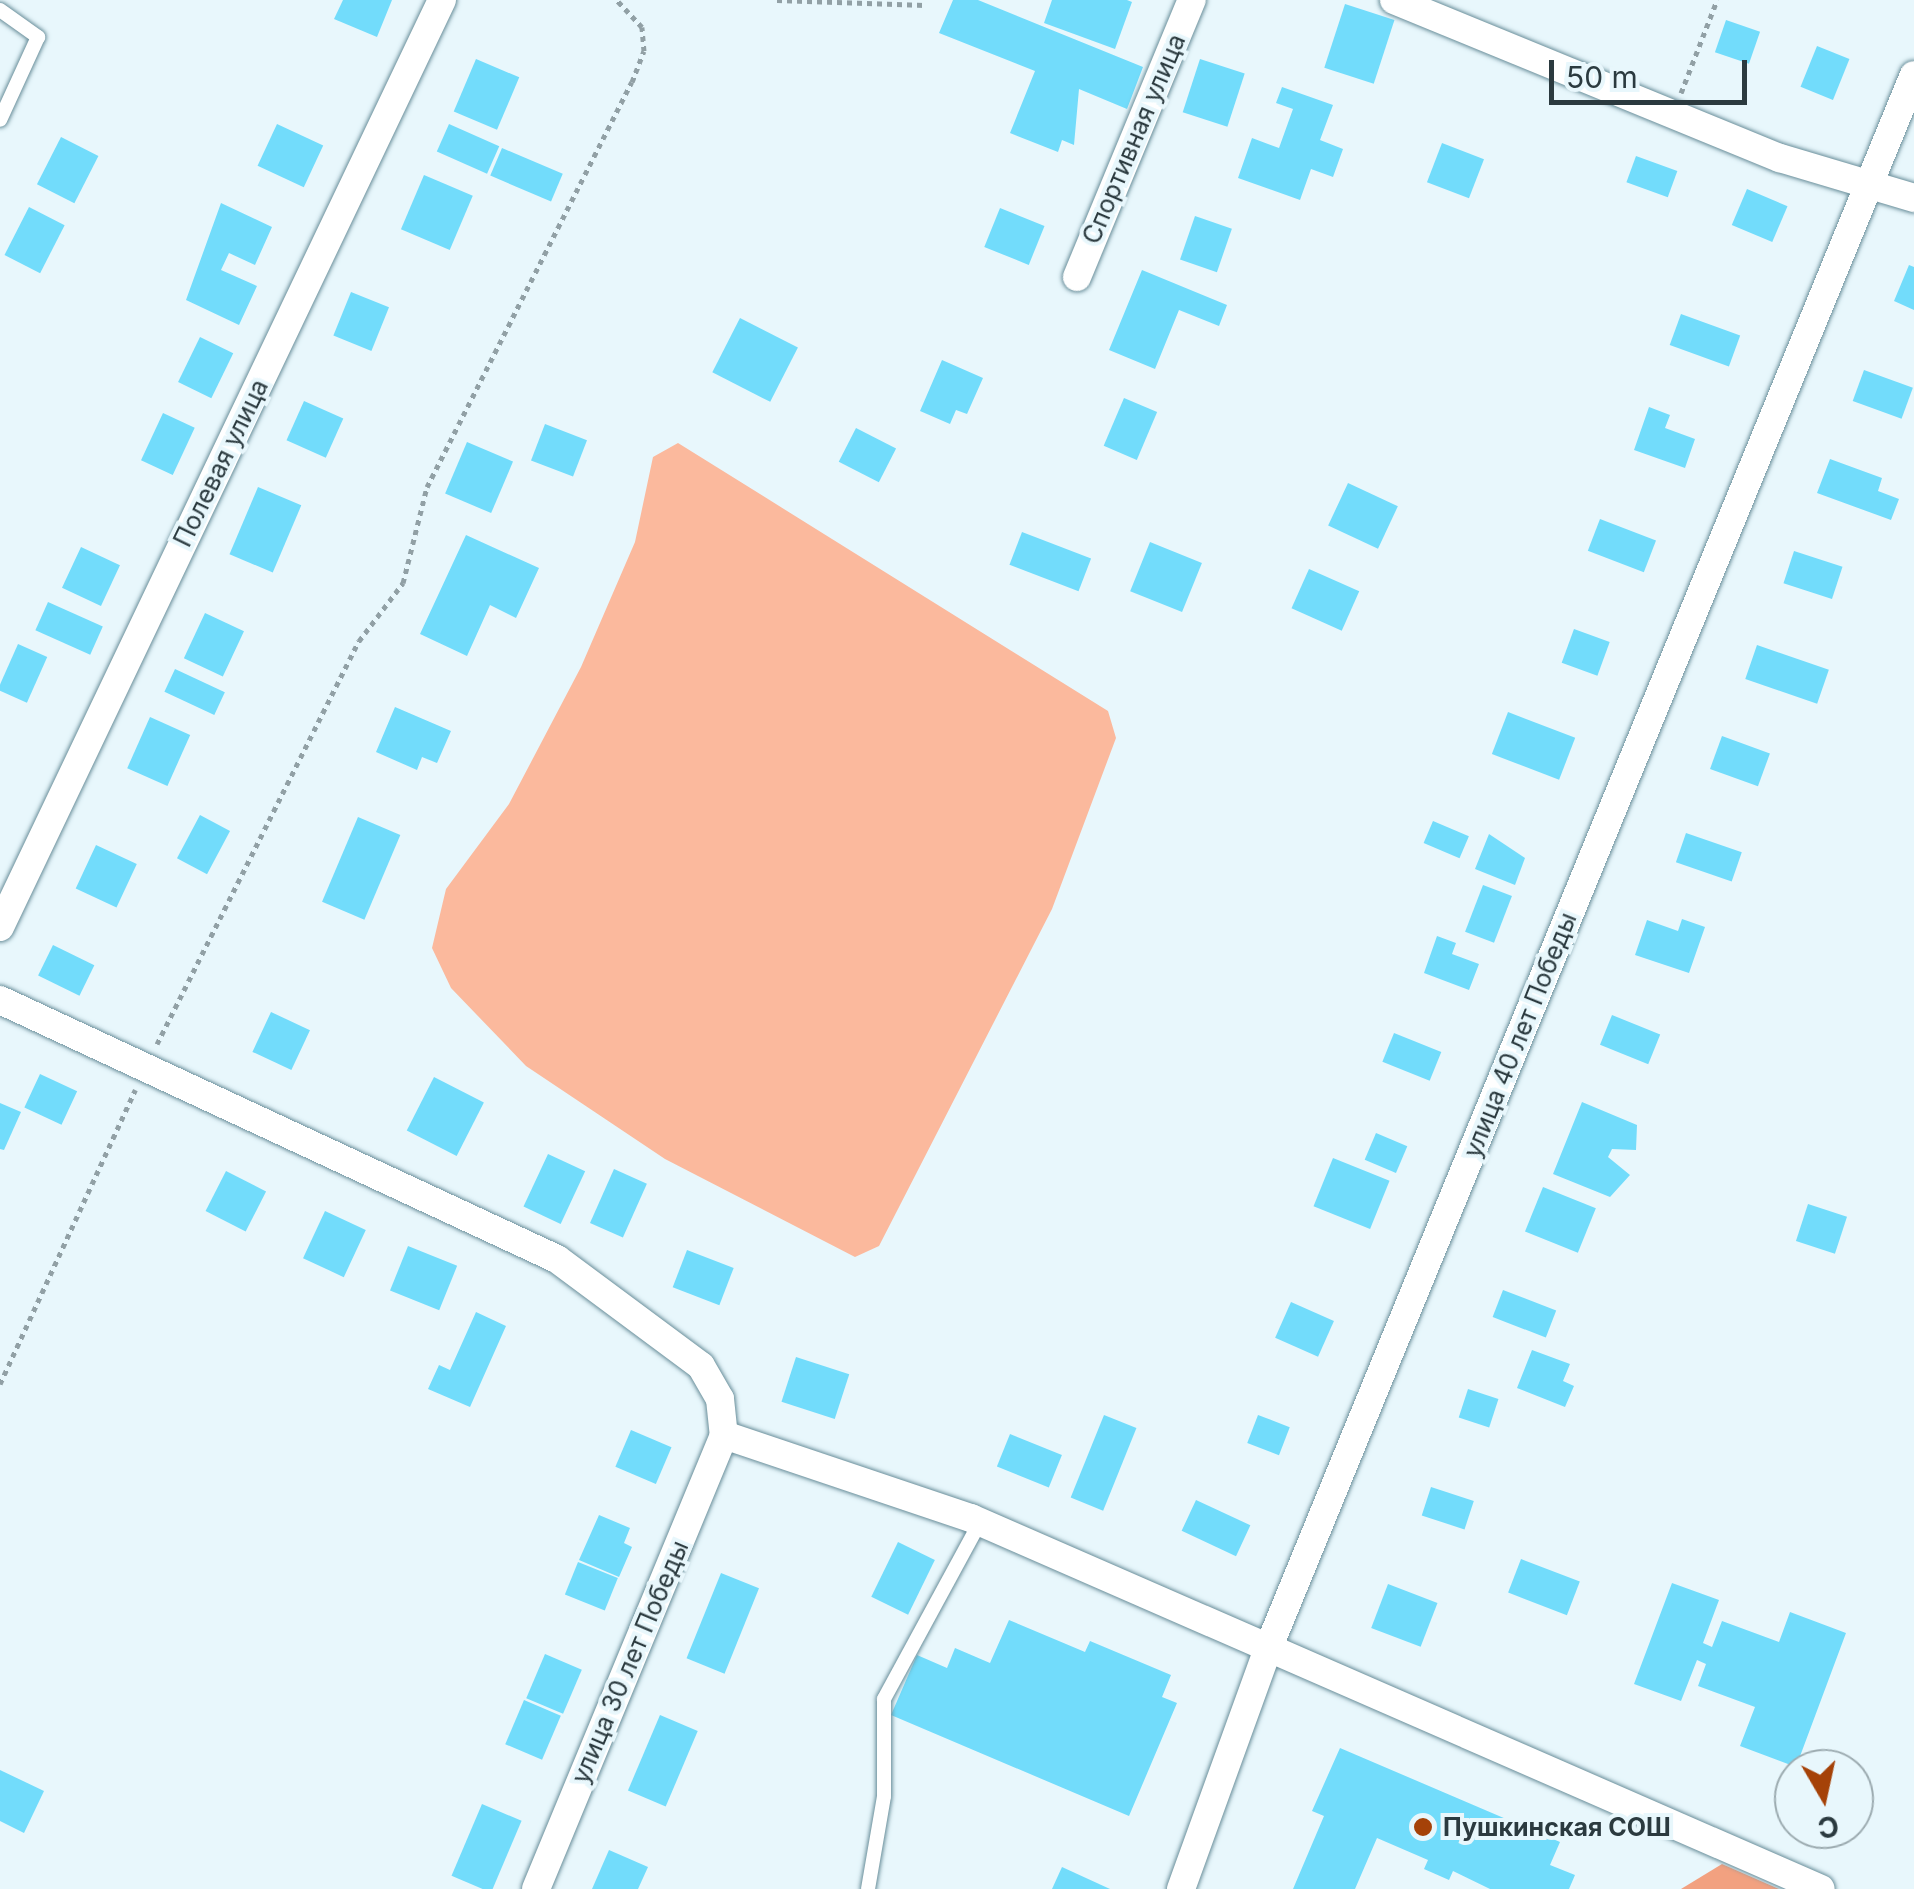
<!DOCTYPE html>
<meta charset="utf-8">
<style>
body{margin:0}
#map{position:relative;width:1914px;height:1889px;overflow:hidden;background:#e8f7fc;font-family:Inter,sans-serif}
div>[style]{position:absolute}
.forest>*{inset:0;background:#f2a180}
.water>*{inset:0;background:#fbb99d}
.building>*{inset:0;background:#72dcfb;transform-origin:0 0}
.path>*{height:5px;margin-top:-2.5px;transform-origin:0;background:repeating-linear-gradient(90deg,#91a0a5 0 5px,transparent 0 10px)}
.roads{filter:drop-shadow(0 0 2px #698e9a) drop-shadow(0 0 2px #698e9a)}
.service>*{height:14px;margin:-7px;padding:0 7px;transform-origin:7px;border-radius:7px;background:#fff}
.minor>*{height:28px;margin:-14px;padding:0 14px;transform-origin:14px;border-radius:14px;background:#fff}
.dots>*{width:28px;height:28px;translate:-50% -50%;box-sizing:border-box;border:5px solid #e8f7fc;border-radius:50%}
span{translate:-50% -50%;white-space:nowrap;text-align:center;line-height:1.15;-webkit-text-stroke:8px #e8f7fc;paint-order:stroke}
.street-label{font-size:25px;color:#2b3a3f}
.poi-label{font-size:25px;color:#2b3a3f;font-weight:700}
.left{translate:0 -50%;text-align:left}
.north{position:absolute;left:1774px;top:1749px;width:100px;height:100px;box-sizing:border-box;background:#e8f7fc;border:2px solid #9cabb0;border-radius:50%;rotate:171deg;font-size:28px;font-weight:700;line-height:40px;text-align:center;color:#2b3a3f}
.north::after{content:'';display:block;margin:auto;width:35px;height:45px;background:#a54208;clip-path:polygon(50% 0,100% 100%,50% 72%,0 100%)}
.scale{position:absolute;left:1549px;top:60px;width:198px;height:45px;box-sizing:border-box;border:5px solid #2b3a3f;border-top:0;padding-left:12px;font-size:30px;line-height:35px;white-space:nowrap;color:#2b3a3f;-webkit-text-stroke:8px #e8f7fc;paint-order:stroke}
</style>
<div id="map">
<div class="forest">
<div style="clip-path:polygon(1722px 1864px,1779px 1889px,1681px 1889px)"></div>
</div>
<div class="water">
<div style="clip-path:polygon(678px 443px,1108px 711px,1116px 738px,1052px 909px,879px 1246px,855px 1257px,665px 1159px,526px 1066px,451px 988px,432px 948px,446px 889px,509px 804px,581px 667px,635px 542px,653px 457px)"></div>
</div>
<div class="building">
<div style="clip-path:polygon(343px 0,392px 0,377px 37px,334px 19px)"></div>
<div style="clip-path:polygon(953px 0,978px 0,1143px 67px,1127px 109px,1079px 89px,1074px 145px,1062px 140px,1058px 152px,1010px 133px,1035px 71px,939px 33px)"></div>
<div style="clip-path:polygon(1052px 0,1127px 0,1132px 2px,1115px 49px,1044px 23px)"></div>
<div style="left:1345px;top:4px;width:52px;height:67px;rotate:18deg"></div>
<div style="left:1726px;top:20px;width:36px;height:34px;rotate:19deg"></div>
<div style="left:1817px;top:46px;width:35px;height:44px;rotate:22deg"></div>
<div style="left:476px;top:59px;width:47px;height:57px;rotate:23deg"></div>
<div style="left:1200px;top:59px;width:47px;height:56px;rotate:18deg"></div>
<div style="clip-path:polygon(1282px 87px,1333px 105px,1320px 140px,1343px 149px,1333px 177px,1311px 169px,1300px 200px,1238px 178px,1252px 138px,1279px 148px,1293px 109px,1276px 103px)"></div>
<div style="left:277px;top:124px;width:51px;height:46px;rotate:25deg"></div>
<div style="left:449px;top:124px;width:55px;height:30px;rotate:24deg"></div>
<div style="left:61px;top:137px;width:42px;height:53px;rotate:27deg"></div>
<div style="left:1442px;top:143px;width:45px;height:42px;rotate:21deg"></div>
<div style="left:502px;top:148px;width:66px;height:30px;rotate:23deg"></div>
<div style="left:1636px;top:156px;width:44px;height:28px;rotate:20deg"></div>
<div style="left:424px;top:175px;width:53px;height:59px;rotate:23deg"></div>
<div style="left:1747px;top:189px;width:44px;height:39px;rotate:23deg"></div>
<div style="clip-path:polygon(221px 203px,272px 227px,255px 265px,229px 253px,221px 270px,257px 286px,239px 325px,186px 300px)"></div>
<div style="left:29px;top:207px;width:40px;height:54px;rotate:27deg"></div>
<div style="left:1000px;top:208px;width:48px;height:42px;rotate:22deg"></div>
<div style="left:1195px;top:216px;width:39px;height:46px;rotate:19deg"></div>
<div style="clip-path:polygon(1909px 265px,1914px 267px,1914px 310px,1894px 301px)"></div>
<div style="clip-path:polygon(1142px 270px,1227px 305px,1219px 326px,1179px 310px,1155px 369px,1109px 350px)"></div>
<div style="left:351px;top:292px;width:41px;height:47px;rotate:22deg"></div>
<div style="left:1681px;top:314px;width:63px;height:33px;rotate:20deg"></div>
<div style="left:740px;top:318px;width:65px;height:61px;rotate:27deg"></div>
<div style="left:200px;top:337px;width:37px;height:50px;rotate:26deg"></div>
<div style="clip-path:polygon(942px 360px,983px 378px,967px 414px,956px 410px,950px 424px,920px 411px)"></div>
<div style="left:1864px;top:370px;width:52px;height:33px;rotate:20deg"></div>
<div style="left:1124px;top:398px;width:36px;height:52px;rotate:23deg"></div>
<div style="left:304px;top:401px;width:43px;height:43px;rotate:24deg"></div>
<div style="clip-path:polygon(1649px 407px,1670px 415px,1665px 428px,1695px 439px,1685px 468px,1634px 450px)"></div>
<div style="left:163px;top:413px;width:35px;height:52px;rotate:25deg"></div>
<div style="left:545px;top:424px;width:45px;height:39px;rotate:21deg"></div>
<div style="left:856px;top:428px;width:45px;height:38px;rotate:27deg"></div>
<div style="left:467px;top:442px;width:50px;height:56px;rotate:23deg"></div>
<div style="clip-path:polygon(1830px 459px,1882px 478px,1878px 491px,1899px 499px,1891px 520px,1817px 493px)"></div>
<div style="left:1348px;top:483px;width:55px;height:47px;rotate:25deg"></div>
<div style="left:258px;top:487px;width:47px;height:73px;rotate:23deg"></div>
<div style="left:1600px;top:519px;width:60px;height:34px;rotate:21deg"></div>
<div style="left:1022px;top:532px;width:74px;height:35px;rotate:21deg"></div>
<div style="clip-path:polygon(466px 535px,539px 568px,516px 618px,490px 605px,467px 656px,420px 634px)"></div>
<div style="left:1150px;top:542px;width:56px;height:53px;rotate:22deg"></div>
<div style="left:81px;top:547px;width:43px;height:45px;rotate:25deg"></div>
<div style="left:1794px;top:551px;width:51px;height:34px;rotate:18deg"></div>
<div style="left:1309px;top:569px;width:55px;height:43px;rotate:24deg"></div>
<div style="left:48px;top:602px;width:60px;height:31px;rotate:24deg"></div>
<div style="left:205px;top:613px;width:43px;height:50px;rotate:25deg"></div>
<div style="left:1574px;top:629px;width:38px;height:36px;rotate:20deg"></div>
<div style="left:18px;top:644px;width:32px;height:50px;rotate:24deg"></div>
<div style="left:1757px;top:645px;width:76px;height:36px;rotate:19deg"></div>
<div style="left:175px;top:669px;width:55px;height:25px;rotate:25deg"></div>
<div style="clip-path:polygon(395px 707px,451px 731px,437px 763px,422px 757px,417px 770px,376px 752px)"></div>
<div style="left:1508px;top:712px;width:72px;height:45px;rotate:21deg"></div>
<div style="left:150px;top:717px;width:44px;height:56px;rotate:24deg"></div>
<div style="left:1722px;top:736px;width:51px;height:35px;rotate:20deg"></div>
<div style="left:200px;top:815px;width:34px;height:49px;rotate:28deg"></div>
<div style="left:358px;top:817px;width:46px;height:92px;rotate:23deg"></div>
<div style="left:1433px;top:821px;width:39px;height:24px;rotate:23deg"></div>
<div style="left:1686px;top:833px;width:59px;height:31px;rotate:19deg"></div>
<div style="clip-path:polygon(1489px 834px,1525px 858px,1515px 885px,1475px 869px)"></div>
<div style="left:96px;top:845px;width:45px;height:48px;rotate:25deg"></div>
<div style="left:1483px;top:885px;width:31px;height:50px;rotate:21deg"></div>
<div style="clip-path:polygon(1682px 919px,1705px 927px,1689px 973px,1635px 955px,1647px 920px,1678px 931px)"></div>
<div style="clip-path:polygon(1437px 936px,1456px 943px,1452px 954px,1479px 964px,1469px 990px,1424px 973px)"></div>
<div style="left:53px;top:945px;width:46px;height:34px;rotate:26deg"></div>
<div style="left:271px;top:1012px;width:43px;height:44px;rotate:25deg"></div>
<div style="left:1612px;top:1015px;width:52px;height:32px;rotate:22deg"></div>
<div style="left:1394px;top:1033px;width:51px;height:31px;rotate:22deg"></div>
<div style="left:40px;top:1074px;width:41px;height:37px;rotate:25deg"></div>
<div style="left:434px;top:1077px;width:56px;height:60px;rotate:27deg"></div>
<div style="clip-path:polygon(1582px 1102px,1637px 1125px,1636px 1150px,1612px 1149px,1608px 1157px,1630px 1175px,1610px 1197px,1553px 1174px)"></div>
<div style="clip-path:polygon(0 1103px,21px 1112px,4px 1150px,0 1149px)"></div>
<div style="left:1376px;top:1133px;width:34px;height:29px;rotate:23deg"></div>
<div style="left:548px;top:1154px;width:41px;height:58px;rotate:25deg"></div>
<div style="left:1333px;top:1158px;width:61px;height:52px;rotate:22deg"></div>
<div style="left:614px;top:1169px;width:36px;height:59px;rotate:24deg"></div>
<div style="left:226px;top:1171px;width:45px;height:45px;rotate:27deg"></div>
<div style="left:1543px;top:1187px;width:57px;height:48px;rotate:22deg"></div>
<div style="left:1808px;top:1204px;width:41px;height:39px;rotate:18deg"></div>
<div style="left:325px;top:1211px;width:45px;height:52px;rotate:25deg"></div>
<div style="left:408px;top:1246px;width:53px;height:48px;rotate:22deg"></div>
<div style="left:687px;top:1250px;width:50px;height:40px;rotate:21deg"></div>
<div style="left:1503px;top:1290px;width:57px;height:29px;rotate:21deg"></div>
<div style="left:1291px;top:1302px;width:47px;height:39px;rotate:24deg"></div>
<div style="clip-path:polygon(476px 1312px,506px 1326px,470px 1407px,428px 1389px,439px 1365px,450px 1370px)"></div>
<div style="clip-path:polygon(1532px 1350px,1570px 1364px,1563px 1381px,1574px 1386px,1565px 1407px,1517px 1388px)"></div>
<div style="left:796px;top:1357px;width:56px;height:47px;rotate:18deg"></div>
<div style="left:1468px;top:1389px;width:32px;height:30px;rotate:18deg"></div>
<div style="left:1104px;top:1415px;width:35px;height:89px;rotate:22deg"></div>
<div style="left:1258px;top:1415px;width:34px;height:30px;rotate:21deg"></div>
<div style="left:631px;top:1430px;width:44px;height:40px;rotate:23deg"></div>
<div style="left:1010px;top:1434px;width:56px;height:35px;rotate:22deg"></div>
<div style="left:1431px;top:1487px;width:45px;height:30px;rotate:18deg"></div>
<div style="left:1196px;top:1500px;width:60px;height:34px;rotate:25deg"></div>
<div style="clip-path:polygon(599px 1515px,630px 1528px,624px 1543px,632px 1547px,619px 1577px,579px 1560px)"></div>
<div style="left:898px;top:1542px;width:41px;height:61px;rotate:26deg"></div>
<div style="left:1521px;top:1559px;width:63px;height:36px;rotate:21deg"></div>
<div style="left:578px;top:1562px;width:43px;height:35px;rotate:22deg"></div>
<div style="left:721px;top:1573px;width:41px;height:92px;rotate:22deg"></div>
<div style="clip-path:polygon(1672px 1583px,1719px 1600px,1703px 1643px,1712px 1647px,1722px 1621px,1779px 1642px,1790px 1612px,1846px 1633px,1796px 1767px,1740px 1746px,1755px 1707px,1698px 1686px,1706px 1664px,1697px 1660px,1681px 1701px,1634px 1684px)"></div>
<div style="left:1388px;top:1584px;width:53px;height:47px;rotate:21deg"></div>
<div style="clip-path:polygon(1009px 1620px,1085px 1652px,1090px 1641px,1171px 1675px,1162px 1697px,1177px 1703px,1129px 1816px,891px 1715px,917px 1655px,947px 1668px,955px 1648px,990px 1663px)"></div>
<div style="left:545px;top:1654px;width:40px;height:48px;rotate:23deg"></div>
<div style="left:524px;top:1700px;width:40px;height:48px;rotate:23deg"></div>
<div style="left:660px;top:1715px;width:41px;height:82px;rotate:23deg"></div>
<div style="clip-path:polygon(1340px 1748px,1560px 1842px,1550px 1865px,1575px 1875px,1569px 1889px,1490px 1889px,1453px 1871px,1449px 1880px,1424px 1869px,1428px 1860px,1377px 1838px,1355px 1889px,1293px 1889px,1324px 1816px,1312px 1811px)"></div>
<div style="clip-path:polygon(0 1770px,44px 1791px,24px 1833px,0 1821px)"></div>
<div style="left:482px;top:1804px;width:43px;height:78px;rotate:23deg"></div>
<div style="clip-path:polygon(609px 1850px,648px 1867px,638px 1889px,592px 1889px)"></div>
<div style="clip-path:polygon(1062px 1867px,1110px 1889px,1052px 1889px)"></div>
</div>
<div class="path">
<div style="left:777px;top:0;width:148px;rotate:1.9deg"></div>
<div style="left:1681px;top:93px;width:100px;rotate:-68.8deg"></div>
<div style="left:157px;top:1044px;width:451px;rotate:-63.4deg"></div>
<div style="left:359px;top:641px;width:73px;rotate:-52.8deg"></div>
<div style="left:403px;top:583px;width:99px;rotate:-76deg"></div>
<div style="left:427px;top:487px;width:454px;rotate:-63.2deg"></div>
<div style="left:632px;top:82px;width:33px;rotate:-69deg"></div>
<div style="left:644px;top:51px;width:24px;rotate:-95deg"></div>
<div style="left:642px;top:27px;width:37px;rotate:-133deg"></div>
<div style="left:0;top:1384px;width:324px;rotate:-65.3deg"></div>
</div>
<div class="roads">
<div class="service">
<div style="left:0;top:10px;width:47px;rotate:35.4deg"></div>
<div style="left:38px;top:37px;width:91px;rotate:114.6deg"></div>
<div style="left:868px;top:1889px;width:94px;rotate:-80.2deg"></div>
<div style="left:884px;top:1796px;width:97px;rotate:-90deg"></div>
<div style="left:884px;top:1699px;width:201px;rotate:-61.5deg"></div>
</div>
<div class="minor">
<div style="left:1394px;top:0;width:417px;rotate:22.3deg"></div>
<div style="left:1780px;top:158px;width:140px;rotate:16.6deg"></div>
<div style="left:1077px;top:277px;width:300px;rotate:-67.5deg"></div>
<div style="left:0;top:927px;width:1027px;rotate:-64.51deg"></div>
<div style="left:0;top:1000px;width:614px;rotate:24.94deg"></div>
<div style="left:557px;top:1259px;width:179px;rotate:36.6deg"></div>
<div style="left:701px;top:1366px;width:38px;rotate:60deg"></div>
<div style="left:720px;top:1399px;width:36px;rotate:84deg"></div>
<div style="left:724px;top:1435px;width:491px;rotate:112.5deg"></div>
<div style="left:724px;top:1435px;width:261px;rotate:18.6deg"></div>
<div style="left:971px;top:1518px;width:927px;rotate:23.58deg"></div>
<div style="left:1181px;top:1889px;width:255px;rotate:-70.1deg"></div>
<div style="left:1268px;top:1649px;width:1701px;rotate:-67.69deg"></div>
</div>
</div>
<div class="dots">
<div style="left:1423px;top:1827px;background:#a54208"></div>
</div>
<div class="street-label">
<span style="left:1134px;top:139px;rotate:-67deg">Спортивная улица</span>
<span style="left:221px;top:463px;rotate:-64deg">Полевая улица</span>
<span style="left:1520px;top:1035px;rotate:-68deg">улица 40 лет Победы</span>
<span style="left:630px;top:1662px;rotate:-67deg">улица 30 лет Победы</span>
</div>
<div class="poi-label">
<span class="left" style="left:1443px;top:1827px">Пушкинская СОШ</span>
</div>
<div class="north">С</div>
<div class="scale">50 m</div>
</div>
